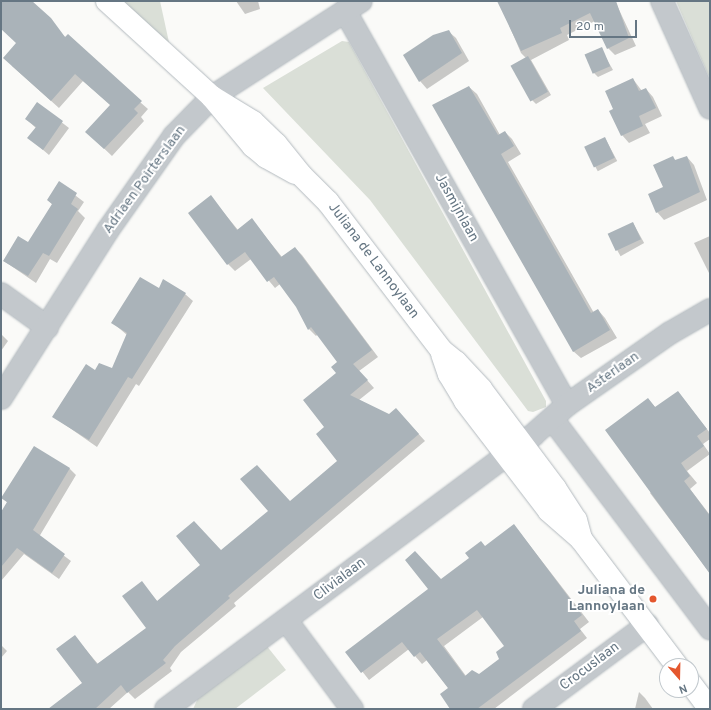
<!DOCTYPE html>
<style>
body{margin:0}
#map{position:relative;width:711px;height:710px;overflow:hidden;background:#fafaf8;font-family:Overpass,sans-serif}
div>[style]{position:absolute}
.green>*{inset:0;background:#dadfd7}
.shadow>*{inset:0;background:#0003;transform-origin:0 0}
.building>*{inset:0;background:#aab3b9;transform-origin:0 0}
.roads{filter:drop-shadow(0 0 1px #b3babf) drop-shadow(0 0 1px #b3babf)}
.street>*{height:22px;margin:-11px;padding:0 11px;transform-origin:11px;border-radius:11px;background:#c3c8cc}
.secondary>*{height:22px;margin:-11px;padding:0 11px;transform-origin:11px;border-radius:11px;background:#fff}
.dots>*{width:11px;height:11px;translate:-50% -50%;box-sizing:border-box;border:2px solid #fff;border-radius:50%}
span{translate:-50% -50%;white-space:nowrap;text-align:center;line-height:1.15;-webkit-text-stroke:4px #fff;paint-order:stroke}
.street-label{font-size:14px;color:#657683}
.poi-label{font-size:14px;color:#657683;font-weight:700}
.right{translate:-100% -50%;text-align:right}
.frame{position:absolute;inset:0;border:2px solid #657683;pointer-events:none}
.north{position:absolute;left:659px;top:658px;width:40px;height:40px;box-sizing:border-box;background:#fff;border:1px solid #c1c8cd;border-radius:50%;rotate:160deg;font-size:11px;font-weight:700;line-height:16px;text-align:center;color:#657683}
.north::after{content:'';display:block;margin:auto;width:14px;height:18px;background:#e4572e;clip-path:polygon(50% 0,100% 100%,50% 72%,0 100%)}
.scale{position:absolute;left:569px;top:20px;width:68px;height:18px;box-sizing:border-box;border:2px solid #657683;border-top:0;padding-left:5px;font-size:12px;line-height:14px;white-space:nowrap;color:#657683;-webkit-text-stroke:3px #fff;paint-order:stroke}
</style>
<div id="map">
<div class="green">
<div style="clip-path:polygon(120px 1px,160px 1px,170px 47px)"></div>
<div style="clip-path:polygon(676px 1px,710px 1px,710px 79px,698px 52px)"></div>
<div style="clip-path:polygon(342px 41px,349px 42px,535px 381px,546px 401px,546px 407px,533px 412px,528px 411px,370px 200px,263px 88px)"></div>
<div style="clip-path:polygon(266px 645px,286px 670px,235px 709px,193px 709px,199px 696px)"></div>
</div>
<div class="shadow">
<div style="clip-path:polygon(1px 1px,29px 1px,66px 38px,148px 109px,141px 117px,144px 121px,112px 156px,94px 139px,111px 105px,83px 81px,59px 108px,12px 66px,17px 43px,1px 28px)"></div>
<div style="clip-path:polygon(236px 1px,258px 1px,260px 9px,245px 14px)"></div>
<div style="clip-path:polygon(507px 1px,615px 1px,636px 46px,615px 55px,608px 48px,595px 21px,567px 35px,569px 40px,531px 60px,551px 95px,536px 104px,532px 100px,526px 58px,521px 53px,500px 4px)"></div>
<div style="clip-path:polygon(448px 31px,456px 38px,469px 61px,427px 89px,420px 81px)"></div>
<div style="clip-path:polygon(601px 49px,613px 70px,598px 77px,594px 73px)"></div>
<div style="clip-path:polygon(633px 79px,642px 91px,646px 89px,653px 97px,662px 116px,645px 124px,650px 133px,629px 143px,622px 135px,615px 109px)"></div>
<div style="clip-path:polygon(469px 87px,477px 94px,500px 135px,505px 132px,512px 139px,521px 154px,508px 162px,594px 313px,598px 310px,605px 318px,617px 338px,581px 358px,573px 351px)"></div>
<div style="clip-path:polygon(38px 104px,69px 128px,49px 155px,29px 138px,36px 128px,26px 119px)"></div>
<div style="left:605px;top:138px;width:26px;height:22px;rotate:62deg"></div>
<div style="clip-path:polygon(687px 157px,694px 165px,707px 200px,664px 220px,657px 212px,673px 158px,676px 161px)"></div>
<div style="clip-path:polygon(59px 183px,84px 202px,78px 211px,85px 218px,57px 263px,50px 259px,36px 283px,4px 261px,29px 244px,53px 205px,48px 200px)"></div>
<div style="clip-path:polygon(211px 197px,238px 230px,252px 220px,282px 257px,295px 248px,302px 255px,378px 357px,359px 371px,374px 388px,359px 400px,389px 415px,396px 409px,425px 441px,234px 603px,236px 606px,181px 652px,170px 668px,172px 671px,135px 699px,128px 692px,109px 709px,49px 709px,83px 683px,75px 637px,98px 664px,148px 628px,141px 582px,158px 602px,221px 551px,290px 502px,339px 461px,326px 427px,339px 362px,318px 334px,316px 336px,309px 329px,297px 306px,280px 284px,275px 288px,251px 259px,235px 271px,228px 264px)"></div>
<div style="left:633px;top:223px;width:23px;height:27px;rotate:61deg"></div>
<div style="clip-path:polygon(710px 236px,710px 275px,694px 243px)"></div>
<div style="clip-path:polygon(159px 290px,185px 294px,193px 301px,139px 386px,136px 384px,97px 447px,54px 417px,95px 371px,113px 369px,127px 335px,113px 323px)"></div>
<div style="clip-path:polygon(1px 334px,8px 341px,1px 351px)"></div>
<div style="clip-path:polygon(678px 392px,710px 433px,710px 439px,703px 444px,710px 454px,687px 471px,697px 483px,690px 489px,710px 515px,710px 573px,650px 493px,653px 490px,648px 399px,656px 408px)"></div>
<div style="clip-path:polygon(69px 468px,76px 475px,39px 537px,71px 561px,59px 579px,24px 554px,1px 581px,1px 513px,8px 503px,2px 498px)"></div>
<div style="clip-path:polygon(evenodd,514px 525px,589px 622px,580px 629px,587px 638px,494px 709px,452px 709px,449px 689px,427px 660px,422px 664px,409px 649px,369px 680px,347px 652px,514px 525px,483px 617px,505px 646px,500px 660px,479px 675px,466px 676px,444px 646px,483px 617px)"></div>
<div style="clip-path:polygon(1px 645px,7px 651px,1px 658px)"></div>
<div style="clip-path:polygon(639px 692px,645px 698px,653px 709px,635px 709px)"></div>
</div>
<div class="building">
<div style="clip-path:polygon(1px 1px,32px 1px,51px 18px,65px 37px,68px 34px,142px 101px,134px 109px,138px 113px,104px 149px,85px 132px,110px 105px,75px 74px,51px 101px,3px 58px,16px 43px,1px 29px)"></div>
<div style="clip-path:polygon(497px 1px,616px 1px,629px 38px,607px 49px,590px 13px,560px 28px,562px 33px,521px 51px)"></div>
<div style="clip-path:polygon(449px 30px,462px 53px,419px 82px,403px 55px,433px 35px)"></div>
<div style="left:602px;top:47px;width:21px;height:19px;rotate:67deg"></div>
<div style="left:528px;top:56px;width:41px;height:20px;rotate:61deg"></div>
<div style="clip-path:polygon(633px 78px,639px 91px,646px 88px,656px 108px,639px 116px,643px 126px,621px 136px,609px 111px,613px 109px,605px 91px)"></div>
<div style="clip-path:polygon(469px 86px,498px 135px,505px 131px,514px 146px,501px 154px,591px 313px,598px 309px,610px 330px,573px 352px,432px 105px)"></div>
<div style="clip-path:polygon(37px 102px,63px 121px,43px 150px,27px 138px,36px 127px,25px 119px)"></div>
<div style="left:605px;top:137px;width:23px;height:23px;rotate:65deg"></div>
<div style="clip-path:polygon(673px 156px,675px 160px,687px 156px,700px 192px,656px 213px,648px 194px,663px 187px,653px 165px)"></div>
<div style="clip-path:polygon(59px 181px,77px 193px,71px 204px,78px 209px,49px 256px,43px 253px,28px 276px,3px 261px,18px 236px,28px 242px,52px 204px,47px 200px)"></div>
<div style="clip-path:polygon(211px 195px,237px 230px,252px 218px,281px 257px,295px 247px,372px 350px,353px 364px,368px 380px,350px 395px,389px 414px,396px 408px,419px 434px,228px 596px,230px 598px,175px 646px,163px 660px,166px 663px,127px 693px,121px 685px,95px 709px,48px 709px,82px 683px,56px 649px,75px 635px,97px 664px,146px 628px,122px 596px,142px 581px,157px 601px,200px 565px,176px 536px,194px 521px,221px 550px,268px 511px,240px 479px,257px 465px,290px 501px,337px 461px,316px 434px,324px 427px,303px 400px,336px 373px,331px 367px,337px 362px,311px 327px,308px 330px,296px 307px,274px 277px,267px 282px,245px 252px,227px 265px,188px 213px)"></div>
<div style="left:633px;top:222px;width:19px;height:28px;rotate:65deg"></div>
<div style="clip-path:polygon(140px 277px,159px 288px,163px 279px,186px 293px,132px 379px,128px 377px,89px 440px,52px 417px,86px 364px,95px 370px,99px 363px,112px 368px,127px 333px,111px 323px)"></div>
<div style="clip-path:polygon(678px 391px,707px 429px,697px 436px,704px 446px,681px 463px,690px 476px,684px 481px,710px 516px,710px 574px,605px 430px,648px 398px,655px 407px)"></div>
<div style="clip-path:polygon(34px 446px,70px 468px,33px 530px,65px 554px,52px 573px,17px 548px,1px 567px,1px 512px,7px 502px,1px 498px)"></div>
<div style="clip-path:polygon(evenodd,514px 524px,582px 615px,574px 621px,581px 631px,477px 709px,450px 709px,440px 694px,448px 688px,420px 652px,414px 657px,402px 642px,361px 673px,345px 652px,428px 589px,405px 560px,415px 551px,441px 579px,469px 558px,465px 553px,481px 541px,485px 546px,514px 524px,477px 610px,504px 646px,496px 652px,499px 659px,479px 674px,472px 670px,465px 676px,437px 639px,477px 610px)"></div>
</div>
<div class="roads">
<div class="street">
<div style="left:662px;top:1px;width:117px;rotate:65.8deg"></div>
<div style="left:345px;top:11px;width:452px;rotate:60.6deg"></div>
<div style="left:1px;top:294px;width:57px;rotate:35.7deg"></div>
<div style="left:1px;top:398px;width:199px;rotate:-57.5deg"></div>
<div style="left:108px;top:230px;width:115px;rotate:-54.9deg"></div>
<div style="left:174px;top:136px;width:54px;rotate:-45.7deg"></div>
<div style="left:212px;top:97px;width:177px;rotate:-32.8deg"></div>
<div style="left:553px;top:420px;width:261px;rotate:53deg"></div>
<div style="left:286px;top:620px;width:111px;rotate:53.4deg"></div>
<div style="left:166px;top:709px;width:458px;rotate:-36.7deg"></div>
<div style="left:533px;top:435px;width:45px;rotate:-41.4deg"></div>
<div style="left:567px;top:405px;width:126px;rotate:-35deg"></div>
<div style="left:670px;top:333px;width:46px;rotate:-29.9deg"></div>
<div style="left:534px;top:709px;width:141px;rotate:-36.6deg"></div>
</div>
<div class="secondary">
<div style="left:107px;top:1px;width:142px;rotate:42.4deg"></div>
<div style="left:212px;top:97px;width:64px;rotate:50.1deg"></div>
<div style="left:253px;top:146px;width:17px;rotate:40deg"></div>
<div style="left:266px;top:157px;width:33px;rotate:29deg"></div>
<div style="left:212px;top:97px;width:48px;rotate:31.4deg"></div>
<div style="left:253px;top:122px;width:32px;rotate:44deg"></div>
<div style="left:276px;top:144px;width:40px;rotate:51deg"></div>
<div style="left:301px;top:175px;width:38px;rotate:45deg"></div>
<div style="left:328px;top:202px;width:186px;rotate:52.6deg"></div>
<div style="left:441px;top:350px;width:19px;rotate:39deg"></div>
<div style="left:456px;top:362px;width:37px;rotate:47deg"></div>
<div style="left:481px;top:389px;width:124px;rotate:53.2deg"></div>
<div style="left:555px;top:488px;width:38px;rotate:57deg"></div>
<div style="left:576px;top:520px;width:20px;rotate:75deg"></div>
<div style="left:442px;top:354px;width:21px;rotate:71deg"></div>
<div style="left:449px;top:374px;width:31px;rotate:59deg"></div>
<div style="left:465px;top:401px;width:138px;rotate:52.6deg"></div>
<div style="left:549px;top:511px;width:43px;rotate:41.2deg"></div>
<div style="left:581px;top:539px;width:159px;rotate:52.9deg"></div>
<div style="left:691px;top:684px;width:31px;rotate:53deg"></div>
</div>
</div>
<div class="dots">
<div style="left:653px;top:599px;background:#e4572e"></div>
</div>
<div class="street-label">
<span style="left:145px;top:180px;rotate:-54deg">Adriaen Poirterslaan</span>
<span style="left:456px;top:208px;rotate:61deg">Jasmijnlaan</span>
<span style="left:373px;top:261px;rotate:53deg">Juliana de Lannoylaan</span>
<span style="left:613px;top:373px;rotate:-35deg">Asterlaan</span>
<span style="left:340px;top:580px;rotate:-37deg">Clivialaan</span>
<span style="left:590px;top:667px;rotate:-37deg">Crocuslaan</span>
</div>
<div class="poi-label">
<span class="right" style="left:645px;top:599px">Juliana de<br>Lannoylaan</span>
</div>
<div class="frame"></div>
<div class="north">N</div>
<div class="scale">20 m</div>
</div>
